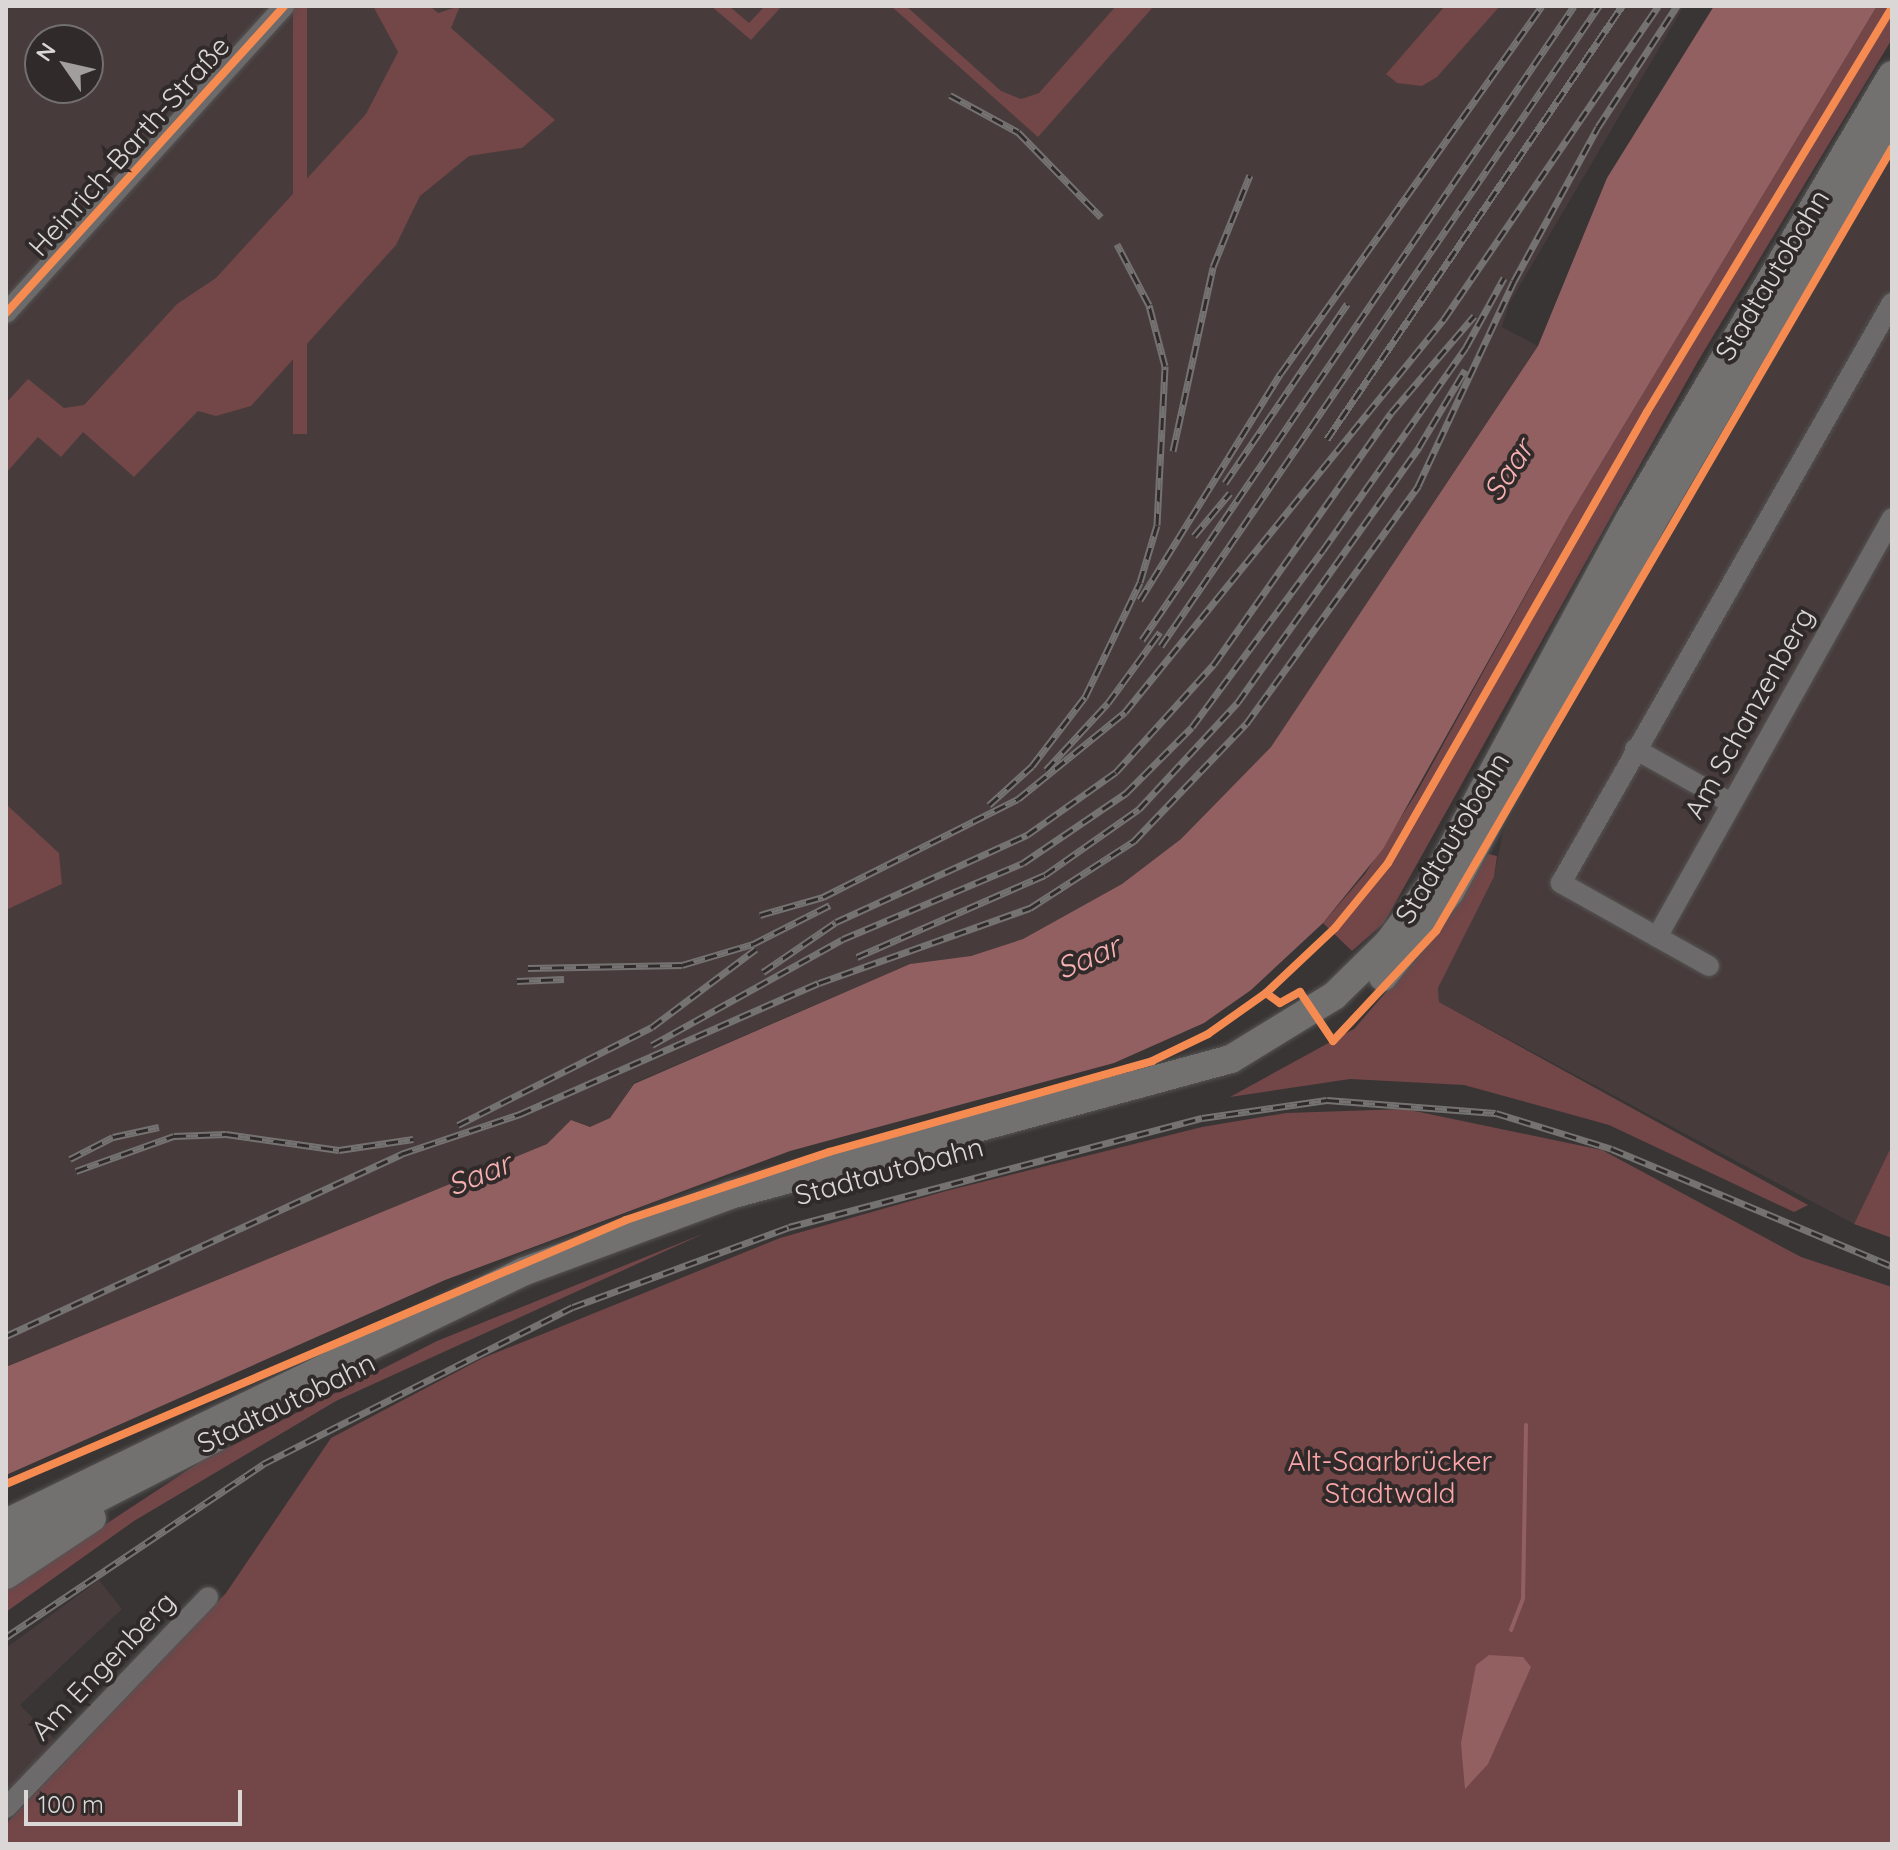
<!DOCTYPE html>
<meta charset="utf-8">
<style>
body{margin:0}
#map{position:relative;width:1898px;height:1850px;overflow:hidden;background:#393535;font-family:Quicksand,sans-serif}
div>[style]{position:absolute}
.built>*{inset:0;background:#473b3b}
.green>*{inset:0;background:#734648;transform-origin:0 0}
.water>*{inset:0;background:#936062}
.stream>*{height:4px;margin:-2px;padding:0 2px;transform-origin:2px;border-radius:2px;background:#936062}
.roads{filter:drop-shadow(0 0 2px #555353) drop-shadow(0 0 2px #555353)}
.minor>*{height:20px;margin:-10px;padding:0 10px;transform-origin:10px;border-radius:10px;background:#6c6a6a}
.highway>*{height:28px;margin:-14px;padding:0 14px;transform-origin:14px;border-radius:14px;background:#737070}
.rail>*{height:7px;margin-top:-3.5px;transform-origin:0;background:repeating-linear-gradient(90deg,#302a2a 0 12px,#757272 0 24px);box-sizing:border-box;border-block:2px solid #757272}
.cycleway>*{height:8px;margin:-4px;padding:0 4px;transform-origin:4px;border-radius:4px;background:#f68b52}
span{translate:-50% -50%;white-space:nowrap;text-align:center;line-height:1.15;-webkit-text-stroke:8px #302a2a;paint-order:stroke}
.street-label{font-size:28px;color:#dbd7d7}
.park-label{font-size:28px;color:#fca5a8}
.water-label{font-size:30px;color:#f8b1b3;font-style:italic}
.frame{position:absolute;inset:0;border:8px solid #dbd7d7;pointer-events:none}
.north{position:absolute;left:24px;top:24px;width:80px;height:80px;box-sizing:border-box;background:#302a2a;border:2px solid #746f6f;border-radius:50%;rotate:304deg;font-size:22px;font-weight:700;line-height:32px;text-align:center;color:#dbd7d7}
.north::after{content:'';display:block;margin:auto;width:28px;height:36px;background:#a29e9e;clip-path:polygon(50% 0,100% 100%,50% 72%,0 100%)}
.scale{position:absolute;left:24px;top:1790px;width:218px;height:36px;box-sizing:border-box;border:4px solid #dbd7d7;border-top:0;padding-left:10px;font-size:24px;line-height:28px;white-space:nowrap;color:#dbd7d7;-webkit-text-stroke:6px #302a2a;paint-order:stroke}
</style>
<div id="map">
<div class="built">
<div style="clip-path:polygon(evenodd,6px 6px,1684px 6px,1509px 304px,1502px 327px,1538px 346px,1271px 747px,1181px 839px,1122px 884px,1023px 939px,971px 956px,910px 964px,634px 1083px,610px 1118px,590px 1127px,571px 1120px,547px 1144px,6px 1367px,6px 910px,62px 884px,59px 853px,6px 804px,6px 6px,40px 40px,88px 40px,88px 88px,40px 88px,40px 40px)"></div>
<div style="clip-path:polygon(1892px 157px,1892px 1145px,1854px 1224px,1439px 1002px,1438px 988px,1494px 877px,1503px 832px,1521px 797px,1753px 386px)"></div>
<div style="clip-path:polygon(99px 1580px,122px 1609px,20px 1705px,56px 1741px,6px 1792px,6px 1648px)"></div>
</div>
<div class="green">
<div style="left:293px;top:6px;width:14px;height:428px"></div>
<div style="clip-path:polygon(373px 6px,430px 6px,438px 13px,460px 6px,451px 28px,555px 120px,522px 148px,469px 156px,420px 196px,396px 245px,251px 406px,216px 416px,198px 411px,134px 477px,83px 432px,61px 457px,38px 437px,6px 473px,6px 403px,28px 379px,64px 408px,84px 405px,177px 304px,216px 278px,366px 114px,398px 52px)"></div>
<div style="clip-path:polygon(711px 6px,729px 6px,749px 23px,765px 6px,782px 6px,751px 40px)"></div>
<div style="clip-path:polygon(891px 6px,906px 6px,1001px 91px,1021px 99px,1039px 93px,1116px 6px,1154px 6px,1038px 137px)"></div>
<div style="clip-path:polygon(1445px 6px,1500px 6px,1437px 77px,1422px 86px,1397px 83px,1386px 74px)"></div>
<div style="clip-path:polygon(1877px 6px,1892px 6px,1892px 39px,1698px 361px,1384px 923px,1352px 951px,1323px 923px,1365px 874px,1417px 792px,1571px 513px)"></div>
<div style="clip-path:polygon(6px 804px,59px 853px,62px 884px,6px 910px)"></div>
<div style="clip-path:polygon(1488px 854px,1497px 856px,1494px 877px,1438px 988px,1439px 1002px,1808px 1205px,1794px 1212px,1609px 1125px,1464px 1085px,1350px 1079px,1230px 1097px,1354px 1029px,1438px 932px)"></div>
<div style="clip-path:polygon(1405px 1109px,1602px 1150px,1801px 1257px,1892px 1287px,1892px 1844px,6px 1844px,6px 1824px,226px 1593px,331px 1438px,483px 1358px,780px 1238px,946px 1191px,1202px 1127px,1286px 1113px)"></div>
<div style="clip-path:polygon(1892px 1145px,1892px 1238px,1854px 1224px)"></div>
<div style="clip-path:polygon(705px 1233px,336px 1401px,134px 1521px,6px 1612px,6px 1590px,200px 1462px,437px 1341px)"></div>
</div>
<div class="water">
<div style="clip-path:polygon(1714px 6px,1877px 6px,1571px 513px,1383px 849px,1323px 923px,1251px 990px,1204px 1023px,1114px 1063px,790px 1151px,445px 1280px,6px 1475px,6px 1367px,547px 1144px,571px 1120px,590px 1127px,610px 1118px,634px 1084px,910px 964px,971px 956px,1023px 939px,1122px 884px,1181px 839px,1271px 747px,1538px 346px,1607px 178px)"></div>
<div style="clip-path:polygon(1489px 1655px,1523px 1657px,1531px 1667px,1488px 1764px,1465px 1789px,1461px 1743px,1476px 1665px)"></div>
</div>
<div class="stream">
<div style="left:1511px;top:1630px;width:34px;rotate:-69deg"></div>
<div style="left:1523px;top:1598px;width:173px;rotate:-89deg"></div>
</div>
<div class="roads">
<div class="minor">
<div style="left:6px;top:313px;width:414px;rotate:-47.8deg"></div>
<div style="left:1635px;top:749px;width:110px;rotate:29.4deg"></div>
<div style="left:1657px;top:937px;width:480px;rotate:-60.7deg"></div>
<div style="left:1709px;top:966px;width:170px;rotate:-150.7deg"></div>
<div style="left:1561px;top:883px;width:668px;rotate:-60.29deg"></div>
<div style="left:6px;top:1808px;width:292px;rotate:-46.2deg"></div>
</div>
<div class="highway">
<div style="left:1383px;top:977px;width:108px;rotate:-51.8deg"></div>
<div style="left:1450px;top:892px;width:435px;rotate:-61.3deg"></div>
<div style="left:1659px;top:511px;width:460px;rotate:-59.6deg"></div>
<div style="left:6px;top:1523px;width:577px;rotate:-25.9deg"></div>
<div style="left:525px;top:1271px;width:219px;rotate:-20.3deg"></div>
<div style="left:730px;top:1195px;width:519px;rotate:-15.19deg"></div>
<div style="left:1231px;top:1059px;width:121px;rotate:-31.5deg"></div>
<div style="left:1334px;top:996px;width:76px;rotate:-44.5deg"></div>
<div style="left:1388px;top:943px;width:77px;rotate:-53.4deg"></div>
<div style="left:1434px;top:881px;width:414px;rotate:-61.6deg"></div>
<div style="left:1631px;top:517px;width:513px;rotate:-59.44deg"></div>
<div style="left:6px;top:1545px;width:235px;rotate:-27.1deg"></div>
<div style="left:6px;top:1575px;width:103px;rotate:-33.5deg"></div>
</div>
</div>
<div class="rail">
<div style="left:950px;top:95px;width:77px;rotate:28.6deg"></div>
<div style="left:1018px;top:132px;width:119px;rotate:45.7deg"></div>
<div style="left:1327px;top:439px;width:524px;rotate:-55.73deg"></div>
<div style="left:1173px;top:451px;width:188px;rotate:-77.7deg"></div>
<div style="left:1213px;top:267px;width:99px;rotate:-68.1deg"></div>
<div style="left:1225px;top:483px;width:217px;rotate:-55.7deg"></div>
<div style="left:1194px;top:536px;width:56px;rotate:-50.1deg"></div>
<div style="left:1140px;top:600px;width:267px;rotate:-58.2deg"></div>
<div style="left:1281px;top:373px;width:450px;rotate:-54.6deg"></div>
<div style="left:1142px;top:640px;width:767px;rotate:-55.73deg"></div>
<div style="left:1161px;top:646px;width:776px;rotate:-55.61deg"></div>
<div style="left:1046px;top:770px;width:91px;rotate:-47.2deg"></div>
<div style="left:1108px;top:703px;width:88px;rotate:-53.8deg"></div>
<div style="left:989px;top:805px;width:58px;rotate:-42.2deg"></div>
<div style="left:1032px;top:766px;width:87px;rotate:-52.5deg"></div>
<div style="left:1085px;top:697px;width:127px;rotate:-64.4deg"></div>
<div style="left:1140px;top:582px;width:59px;rotate:-73.4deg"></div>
<div style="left:1157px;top:525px;width:159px;rotate:-87.1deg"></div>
<div style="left:1165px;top:366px;width:63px;rotate:-104.7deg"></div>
<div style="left:1149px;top:305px;width:69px;rotate:-117.7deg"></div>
<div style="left:760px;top:915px;width:66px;rotate:-15.9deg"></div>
<div style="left:823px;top:897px;width:218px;rotate:-26.7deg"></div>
<div style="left:1018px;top:799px;width:138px;rotate:-39.1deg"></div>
<div style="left:1125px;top:712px;width:506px;rotate:-50.93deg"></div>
<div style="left:1444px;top:319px;width:379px;rotate:-55.6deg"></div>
<div style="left:857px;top:957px;width:205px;rotate:-23.6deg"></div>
<div style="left:1045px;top:875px;width:115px;rotate:-35.1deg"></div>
<div style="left:1139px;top:809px;width:146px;rotate:-47.2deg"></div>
<div style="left:1238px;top:702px;width:313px;rotate:-54.6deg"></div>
<div style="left:1419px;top:447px;width:90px;rotate:-59.1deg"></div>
<div style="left:528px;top:968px;width:154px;rotate:-1.1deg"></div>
<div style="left:682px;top:965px;width:74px;rotate:-16.5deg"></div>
<div style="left:753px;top:944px;width:86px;rotate:-26.9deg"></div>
<div style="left:763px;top:972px;width:88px;rotate:-34.4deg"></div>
<div style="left:836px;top:922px;width:210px;rotate:-24.5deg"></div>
<div style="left:1027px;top:835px;width:109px;rotate:-35.3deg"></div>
<div style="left:1116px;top:772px;width:146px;rotate:-47.8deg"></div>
<div style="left:1214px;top:664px;width:307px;rotate:-54.8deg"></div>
<div style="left:1391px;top:413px;width:128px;rotate:-49.4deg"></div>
<div style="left:517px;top:981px;width:47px;rotate:-2.4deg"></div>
<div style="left:652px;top:1045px;width:218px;rotate:-29deg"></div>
<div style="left:843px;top:939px;width:195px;rotate:-22.9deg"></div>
<div style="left:1023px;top:863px;width:125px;rotate:-34.2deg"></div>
<div style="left:1126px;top:793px;width:93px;rotate:-45deg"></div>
<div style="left:1192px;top:727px;width:220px;rotate:-53.5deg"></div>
<div style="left:1323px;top:550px;width:248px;rotate:-54.8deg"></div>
<div style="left:1466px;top:347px;width:79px;rotate:-61.2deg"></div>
<div style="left:458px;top:1125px;width:217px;rotate:-26.8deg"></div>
<div style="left:652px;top:1027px;width:130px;rotate:-36.9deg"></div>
<div style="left:70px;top:1159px;width:48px;rotate:-27.1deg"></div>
<div style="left:113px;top:1137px;width:47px;rotate:-12.3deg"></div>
<div style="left:76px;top:1171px;width:104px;rotate:-19.7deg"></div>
<div style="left:174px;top:1136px;width:52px;rotate:-2.2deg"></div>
<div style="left:226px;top:1134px;width:114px;rotate:8.1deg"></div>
<div style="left:339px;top:1150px;width:75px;rotate:-8.5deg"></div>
<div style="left:6px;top:1336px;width:435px;rotate:-24.7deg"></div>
<div style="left:401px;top:1154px;width:126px;rotate:-18.6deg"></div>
<div style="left:520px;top:1114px;width:326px;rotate:-23.7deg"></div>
<div style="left:819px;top:983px;width:224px;rotate:-19.6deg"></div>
<div style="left:1030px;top:908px;width:124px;rotate:-32.8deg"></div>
<div style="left:1134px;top:841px;width:162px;rotate:-46.3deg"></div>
<div style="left:1246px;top:724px;width:294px;rotate:-54.1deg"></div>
<div style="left:1418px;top:486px;width:226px;rotate:-64.9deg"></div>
<div style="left:1514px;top:281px;width:175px;rotate:-61.4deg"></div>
<div style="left:1598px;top:127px;width:145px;rotate:-56.9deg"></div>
<div style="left:6px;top:1637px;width:310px;rotate:-33.9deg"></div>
<div style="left:263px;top:1464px;width:347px;rotate:-26.9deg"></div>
<div style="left:573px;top:1307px;width:230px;rotate:-20.3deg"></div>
<div style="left:789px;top:1227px;width:427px;rotate:-14.8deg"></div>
<div style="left:1202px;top:1118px;width:126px;rotate:-8.2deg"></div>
<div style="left:1327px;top:1100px;width:169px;rotate:4.4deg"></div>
<div style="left:1496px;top:1113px;width:121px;rotate:17.2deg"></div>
<div style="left:1612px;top:1149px;width:303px;rotate:22.7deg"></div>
</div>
<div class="cycleway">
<div style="left:6px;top:313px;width:414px;rotate:-47.8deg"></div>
<div style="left:1266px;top:993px;width:17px;rotate:36deg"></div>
<div style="left:1280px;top:1003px;width:23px;rotate:-29deg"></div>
<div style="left:1300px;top:992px;width:59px;rotate:56deg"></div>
<div style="left:1333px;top:1041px;width:151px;rotate:-46.9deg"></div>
<div style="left:1436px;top:931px;width:906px;rotate:-59.78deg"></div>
<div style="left:6px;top:1484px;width:674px;rotate:-23.06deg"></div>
<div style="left:626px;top:1220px;width:214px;rotate:-18.5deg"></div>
<div style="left:829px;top:1152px;width:336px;rotate:-15.7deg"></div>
<div style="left:1152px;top:1061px;width:62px;rotate:-25.7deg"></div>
<div style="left:1208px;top:1034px;width:71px;rotate:-35.3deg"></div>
<div style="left:1266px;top:993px;width:95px;rotate:-43.3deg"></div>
<div style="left:1335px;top:928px;width:84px;rotate:-50.8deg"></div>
<div style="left:1388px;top:863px;width:520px;rotate:-60.13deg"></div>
<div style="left:1647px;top:412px;width:472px;rotate:-58.8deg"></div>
</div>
<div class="street-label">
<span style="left:129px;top:146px;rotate:-48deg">Heinrich-Barth-Straße</span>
<span style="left:1772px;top:275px;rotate:-59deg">Stadtautobahn</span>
<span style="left:1749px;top:713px;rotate:-61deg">Am Schanzenberg</span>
<span style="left:1452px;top:838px;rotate:-59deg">Stadtautobahn</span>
<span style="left:889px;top:1171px;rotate:-15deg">Stadtautobahn</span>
<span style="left:286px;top:1403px;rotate:-26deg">Stadtautobahn</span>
<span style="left:103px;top:1666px;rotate:-46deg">Am Engenberg</span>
</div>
<div class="park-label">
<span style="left:1390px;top:1477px">Alt-Saarbrücker<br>Stadtwald</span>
</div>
<div class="water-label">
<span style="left:1508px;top:470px;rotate:-57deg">Saar</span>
<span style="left:1088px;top:957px;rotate:-23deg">Saar</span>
<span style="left:479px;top:1174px;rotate:-22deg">Saar</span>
</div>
<div class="frame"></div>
<div class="north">N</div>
<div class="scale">100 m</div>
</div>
